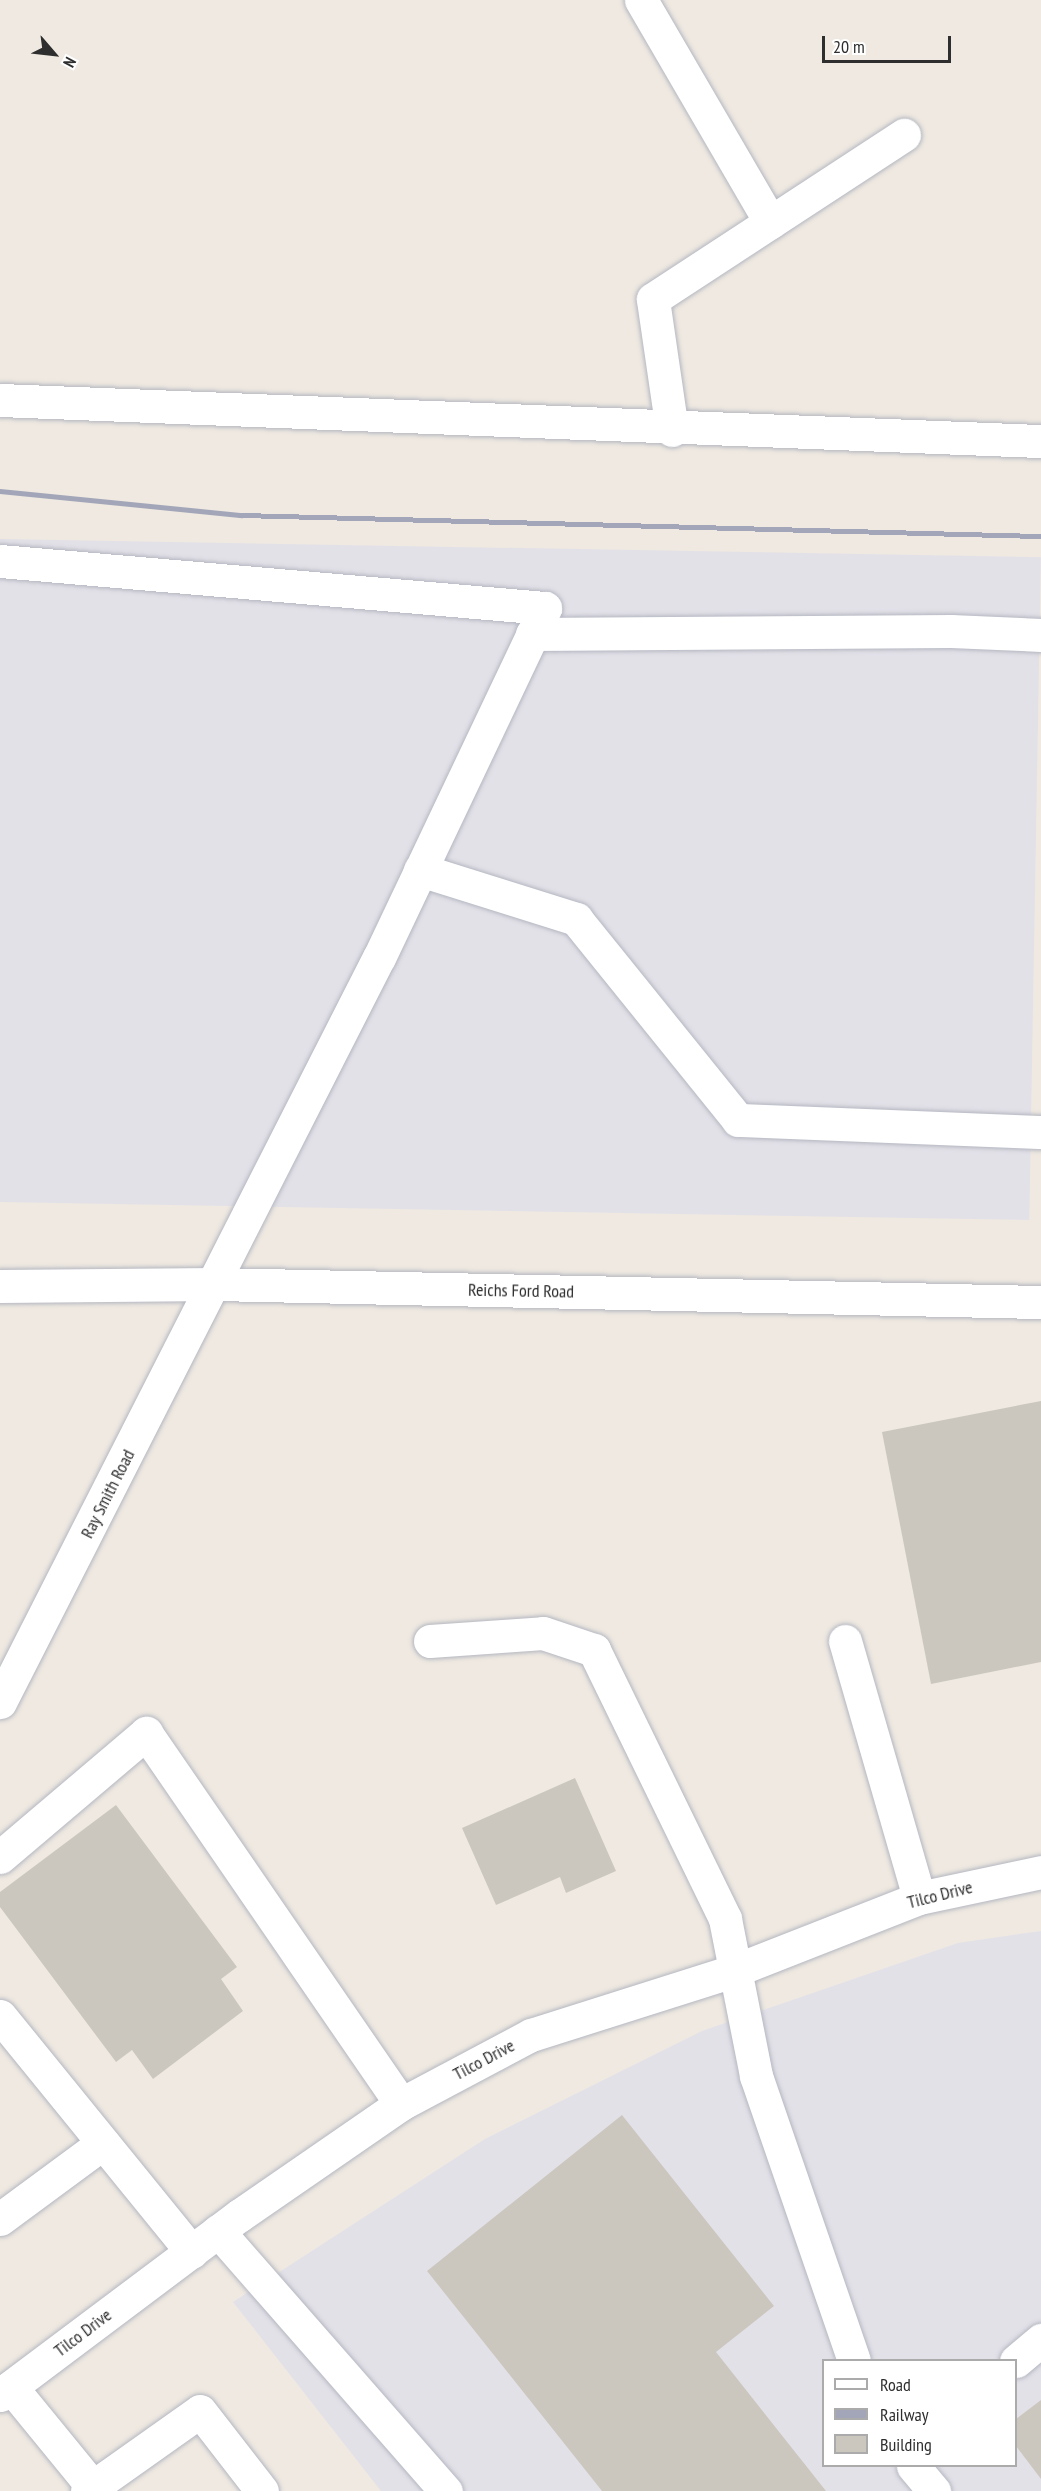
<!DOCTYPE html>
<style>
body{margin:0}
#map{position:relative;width:1041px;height:2491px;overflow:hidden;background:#efe9e1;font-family:"PT Sans Narrow",sans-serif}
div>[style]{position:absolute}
.industrial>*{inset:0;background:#e3e1e8;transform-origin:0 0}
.building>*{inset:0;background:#cbc7bf}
.roads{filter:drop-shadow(0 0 2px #b4b7c1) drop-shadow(0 0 2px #b4b7c1)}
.minor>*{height:33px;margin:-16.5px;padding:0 16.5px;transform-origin:16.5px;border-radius:16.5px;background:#fff}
.rail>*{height:4.5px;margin:-2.25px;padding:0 2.25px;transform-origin:2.25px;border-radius:2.25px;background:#a3a6b8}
span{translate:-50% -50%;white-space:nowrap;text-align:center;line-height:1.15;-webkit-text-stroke:6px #fff;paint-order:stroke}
.street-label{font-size:18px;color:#2e2e2e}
.legend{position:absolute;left:822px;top:2359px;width:195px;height:108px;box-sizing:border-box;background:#fff;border:2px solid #ababab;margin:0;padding:8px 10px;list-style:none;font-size:18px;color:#2e2e2e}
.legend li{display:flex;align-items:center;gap:12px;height:30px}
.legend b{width:30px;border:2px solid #ababab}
.north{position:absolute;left:24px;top:24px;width:60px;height:60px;-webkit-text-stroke:4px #fff;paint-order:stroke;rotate:118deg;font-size:16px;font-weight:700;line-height:24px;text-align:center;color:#2e2e2e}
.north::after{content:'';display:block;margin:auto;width:21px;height:27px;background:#2e2e2e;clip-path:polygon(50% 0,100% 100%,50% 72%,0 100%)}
.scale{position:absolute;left:822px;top:36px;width:129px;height:27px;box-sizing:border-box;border:3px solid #2e2e2e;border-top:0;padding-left:8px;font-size:18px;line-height:21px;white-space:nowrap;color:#2e2e2e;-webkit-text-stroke:4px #fff;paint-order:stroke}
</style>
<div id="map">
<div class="industrial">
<div style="left:0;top:539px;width:1041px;height:663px;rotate:1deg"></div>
<div style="clip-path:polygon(evenodd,1041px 1931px,1041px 2491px,381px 2491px,233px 2302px,485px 2139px,702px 2031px,958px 1943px,1041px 1931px,824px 2360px,1016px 2360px,1016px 2466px,824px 2466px,824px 2360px)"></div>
</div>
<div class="building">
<div style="clip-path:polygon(1041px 1401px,1041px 1662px,931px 1684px,882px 1432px)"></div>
<div style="clip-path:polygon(575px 1778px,616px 1871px,566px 1893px,560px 1877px,496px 1905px,462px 1828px)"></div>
<div style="clip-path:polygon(116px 1805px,237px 1967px,221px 1979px,243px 2011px,153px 2079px,132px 2050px,116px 2062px,0 1907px,0 1892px)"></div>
<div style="clip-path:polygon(622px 2115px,774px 2306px,716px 2352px,826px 2491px,602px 2491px,427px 2271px)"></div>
<div style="clip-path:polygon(1041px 2400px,1041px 2479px,1016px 2446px,1016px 2419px)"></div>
</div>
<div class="roads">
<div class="minor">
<div style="left:641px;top:0;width:257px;rotate:59.8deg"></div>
<div style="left:0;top:400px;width:1042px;rotate:2.26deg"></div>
<div style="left:672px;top:430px;width:132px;rotate:-98.3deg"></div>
<div style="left:653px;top:299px;width:300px;rotate:-33.2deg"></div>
<div style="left:0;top:561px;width:547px;rotate:4.93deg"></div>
<div style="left:545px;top:608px;width:386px;rotate:115.4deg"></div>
<div style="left:379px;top:957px;width:836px;rotate:116.96deg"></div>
<div style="left:532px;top:634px;width:419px;rotate:-0.4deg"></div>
<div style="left:951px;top:631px;width:90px;rotate:2.5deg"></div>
<div style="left:420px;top:870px;width:164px;rotate:17.4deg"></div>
<div style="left:576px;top:919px;width:258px;rotate:51.1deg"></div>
<div style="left:738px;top:1120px;width:303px;rotate:2.3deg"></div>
<div style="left:0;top:1286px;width:215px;rotate:-0.5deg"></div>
<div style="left:215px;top:1284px;width:826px;rotate:1.25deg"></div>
<div style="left:430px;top:1641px;width:113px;rotate:-4deg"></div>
<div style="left:543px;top:1633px;width:54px;rotate:18.4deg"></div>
<div style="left:594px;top:1650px;width:299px;rotate:64deg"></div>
<div style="left:725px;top:1919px;width:160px;rotate:78.8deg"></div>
<div style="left:756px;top:2076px;width:300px;rotate:71deg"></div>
<div style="left:845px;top:1641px;width:267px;rotate:73.9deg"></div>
<div style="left:0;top:1857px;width:192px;rotate:-40.3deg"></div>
<div style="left:146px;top:1733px;width:450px;rotate:55.5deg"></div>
<div style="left:0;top:2016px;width:304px;rotate:50.9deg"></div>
<div style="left:0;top:2219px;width:128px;rotate:-36.4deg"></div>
<div style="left:218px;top:2231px;width:346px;rotate:48.8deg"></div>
<div style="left:1016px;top:2361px;width:33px;rotate:-40deg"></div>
<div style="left:11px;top:2387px;width:134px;rotate:50.7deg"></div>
<div style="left:0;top:2395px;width:300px;rotate:-36.9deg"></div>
<div style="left:240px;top:2215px;width:196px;rotate:-34.6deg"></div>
<div style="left:401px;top:2104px;width:147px;rotate:-28deg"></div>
<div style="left:531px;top:2035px;width:212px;rotate:-17.6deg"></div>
<div style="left:733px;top:1971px;width:200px;rotate:-21.4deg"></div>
<div style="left:919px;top:1898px;width:125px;rotate:-12deg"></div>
<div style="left:913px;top:2466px;width:33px;rotate:50deg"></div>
<div style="left:87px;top:2491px;width:138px;rotate:-35.3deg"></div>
<div style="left:200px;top:2411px;width:101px;rotate:52.2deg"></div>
</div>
</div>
<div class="rail">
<div style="left:0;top:491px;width:243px;rotate:5.7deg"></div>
<div style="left:242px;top:515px;width:799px;rotate:1.51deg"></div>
</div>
<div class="street-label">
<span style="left:521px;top:1291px;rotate:1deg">Reichs Ford Road</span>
<span style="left:108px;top:1494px;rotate:-63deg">Ray Smith Road</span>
<span style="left:940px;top:1895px;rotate:-14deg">Tilco Drive</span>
<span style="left:484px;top:2060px;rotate:-28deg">Tilco Drive</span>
<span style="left:83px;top:2333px;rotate:-37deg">Tilco Drive</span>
</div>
<ul class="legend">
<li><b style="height:8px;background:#fff"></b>Road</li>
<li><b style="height:8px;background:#a3a6b8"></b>Railway</li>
<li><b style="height:16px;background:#cbc7bf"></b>Building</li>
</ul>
<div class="north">N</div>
<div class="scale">20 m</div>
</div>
